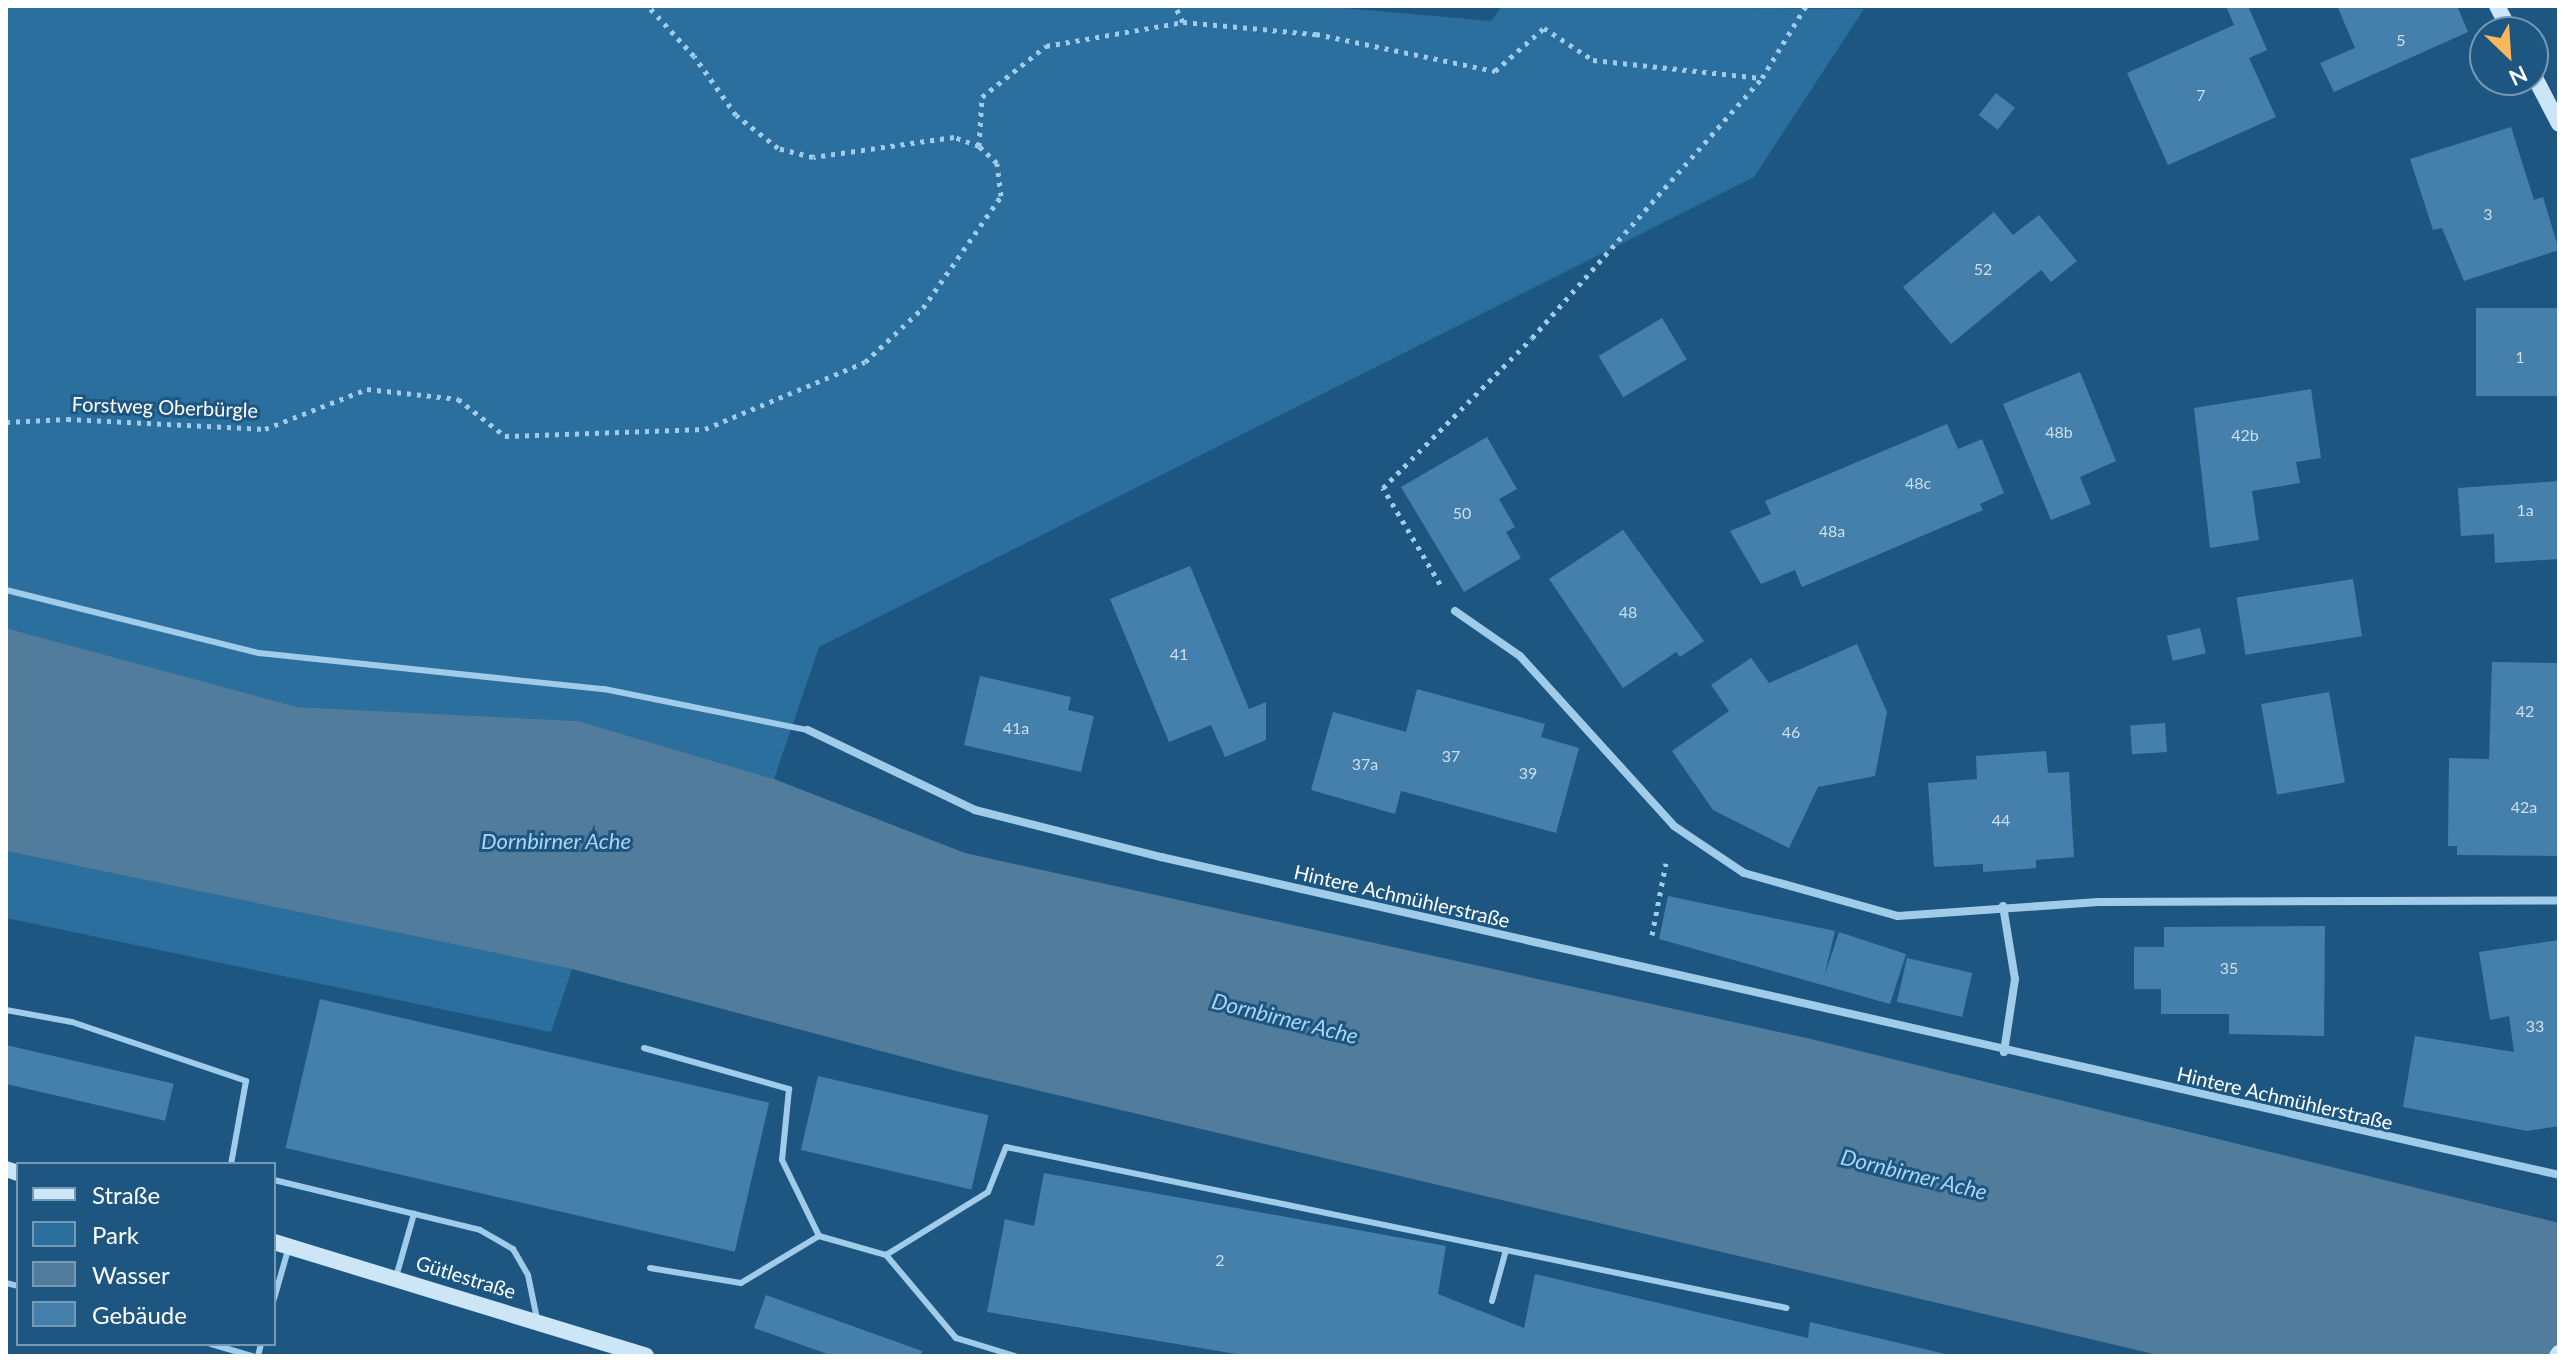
<!DOCTYPE html>
<meta charset="utf-8">
<style>
body{margin:0}
#map{position:relative;width:2565px;height:1362px;overflow:hidden;background:#1c5681;font-family:Lato,sans-serif}
div>[style]{position:absolute}
.green>*{inset:0;background:#2b6f9e}
.water>*{inset:0;background:#517c9c}
.building>*{inset:0;background:#4480ab;transform-origin:0 0}
.path>*{height:5px;margin-top:-2.5px;transform-origin:0;background:repeating-linear-gradient(90deg,#a0ccea 0 4px,transparent 0 10px)}
.lane>*{height:6px;margin:-3px;padding:0 3px;transform-origin:3px;border-radius:3px;background:#a0ccea}
.street>*{height:8px;margin:-4px;padding:0 4px;transform-origin:4px;border-radius:4px;background:#a0ccea}
.secondary>*{height:16px;margin:-8px;padding:0 8px;transform-origin:8px;border-radius:8px;background:#cce5f7}
span{translate:-50% -50%;white-space:nowrap;text-align:center;line-height:1.15;-webkit-text-stroke:6px #1c5681;paint-order:stroke}
.number-label{font-size:16px;color:#d0dfea}
.number-label span{-webkit-text-stroke-width:0}
.street-label{font-size:20px;color:#fff}
.water-label{font-size:22px;color:#acd5f2;font-style:italic}
.frame{position:absolute;inset:0;border:8px solid #fff;pointer-events:none}
.legend{position:absolute;left:16px;top:1162px;width:260px;height:184px;box-sizing:border-box;background:#1c5681;border:2px solid #779ab3;margin:0;padding:10px 14px;list-style:none;font-size:24px;color:#fff}
.legend li{display:flex;align-items:center;gap:16px;height:40px}
.legend b{width:40px;border:2px solid #779ab3}
.north{position:absolute;left:2469px;top:16px;width:80px;height:80px;box-sizing:border-box;background:#1c5681;border:2px solid #779ab3;border-radius:50%;rotate:155deg;font-size:22px;font-weight:700;line-height:32px;text-align:center;color:#fff}
.north::after{content:'';display:block;margin:auto;width:28px;height:36px;background:#fbb75e;clip-path:polygon(50% 0,100% 100%,50% 72%,0 100%)}
</style>
<div id="map">
<div class="green">
<div style="clip-path:polygon(6px 6px,1321px 6px,1491px 21px,1502px 6px,1864px 9px,1754px 177px,819px 647px,774px 779px,578px 721px,297px 707px,6px 628px)"></div>
<div style="clip-path:polygon(6px 851px,35px 857px,572px 969px,551px 1032px,6px 918px)"></div>
</div>
<div class="water">
<div style="clip-path:polygon(6px 628px,297px 707px,578px 721px,774px 779px,965px 853px,1811px 1039px,2559px 1223px,2559px 1356px,2162px 1356px,960px 1072px,572px 969px,6px 851px)"></div>
</div>
<div class="building">
<div style="clip-path:polygon(2226px 6px,2248px 6px,2267px 50px,2249px 58px,2276px 117px,2168px 165px,2127px 73px,2234px 25px)"></div>
<div style="clip-path:polygon(2342px 6px,2457px 6px,2468px 32px,2334px 92px,2320px 63px,2355px 48px,2338px 8px)"></div>
<div style="left:1996px;top:93px;width:24px;height:28px;rotate:38deg"></div>
<div style="clip-path:polygon(2511px 127px,2534px 200px,2543px 197px,2559px 250px,2464px 281px,2442px 228px,2433px 230px,2410px 159px)"></div>
<div style="clip-path:polygon(1994px 212px,2013px 235px,2039px 215px,2077px 261px,2051px 282px,2041px 270px,1951px 344px,1903px 287px)"></div>
<div style="left:2559px;top:308px;width:88px;height:83px;rotate:90deg"></div>
<div style="left:1662px;top:318px;width:48px;height:74px;rotate:59deg"></div>
<div style="clip-path:polygon(2080px 372px,2116px 461px,2080px 477px,2091px 504px,2051px 520px,2003px 404px)"></div>
<div style="clip-path:polygon(2311px 389px,2321px 458px,2296px 462px,2300px 483px,2252px 491px,2259px 540px,2210px 548px,2194px 408px)"></div>
<div style="clip-path:polygon(1947px 424px,1958px 449px,1982px 439px,2004px 493px,1980px 504px,1983px 510px,1802px 587px,1795px 570px,1761px 584px,1730px 531px,1771px 514px,1765px 501px)"></div>
<div style="clip-path:polygon(1487px 437px,1517px 489px,1499px 499px,1515px 527px,1506px 532px,1521px 558px,1464px 592px,1401px 487px)"></div>
<div style="clip-path:polygon(2559px 481px,2559px 559px,2495px 563px,2494px 534px,2461px 536px,2458px 488px)"></div>
<div style="clip-path:polygon(1623px 530px,1704px 641px,1680px 657px,1676px 652px,1623px 688px,1549px 579px)"></div>
<div style="clip-path:polygon(1190px 566px,1249px 709px,1266px 702px,1266px 740px,1225px 757px,1211px 725px,1169px 742px,1110px 599px)"></div>
<div style="left:2353px;top:579px;width:58px;height:118px;rotate:81deg"></div>
<div style="left:2200px;top:628px;width:26px;height:34px;rotate:77deg"></div>
<div style="clip-path:polygon(1857px 644px,1887px 712px,1875px 776px,1818px 787px,1789px 848px,1713px 810px,1672px 751px,1729px 711px,1711px 685px,1751px 658px,1769px 683px)"></div>
<div style="clip-path:polygon(2492px 662px,2559px 663px,2559px 856px,2457px 855px,2457px 846px,2448px 846px,2449px 758px,2489px 759px)"></div>
<div style="clip-path:polygon(980px 676px,1071px 697px,1068px 710px,1094px 716px,1081px 772px,964px 745px)"></div>
<div style="clip-path:polygon(1417px 689px,1545px 724px,1541px 737px,1579px 748px,1556px 833px,1401px 791px,1395px 814px,1311px 790px,1333px 712px,1406px 732px)"></div>
<div style="left:2329px;top:692px;width:92px;height:69px;rotate:80deg"></div>
<div style="left:2165px;top:723px;width:29px;height:35px;rotate:86deg"></div>
<div style="clip-path:polygon(2046px 751px,2048px 773px,2069px 772px,2074px 857px,2036px 860px,2036px 868px,1983px 872px,1983px 864px,1934px 867px,1928px 783px,1977px 779px,1976px 756px)"></div>
<div style="clip-path:polygon(1668px 896px,1835px 931px,1824px 977px,1839px 932px,1906px 954px,1890px 1004px,1659px 939px)"></div>
<div style="clip-path:polygon(2325px 926px,2324px 1036px,2229px 1034px,2229px 1014px,2161px 1014px,2161px 989px,2134px 989px,2134px 947px,2164px 947px,2164px 927px)"></div>
<div style="clip-path:polygon(2559px 940px,2559px 1126px,2527px 1131px,2403px 1107px,2415px 1036px,2514px 1052px,2509px 1016px,2490px 1020px,2479px 952px)"></div>
<div style="left:1907px;top:958px;width:67px;height:45px;rotate:13deg"></div>
<div style="left:320px;top:999px;width:461px;height:153px;rotate:13deg"></div>
<div style="left:6px;top:1045px;width:172px;height:38px;rotate:13deg"></div>
<div style="left:818px;top:1076px;width:175px;height:76px;rotate:13deg"></div>
<div style="clip-path:polygon(1044px 1173px,1446px 1246px,1438px 1294px,1524px 1328px,1535px 1274px,1808px 1338px,1810px 1322px,1954px 1356px,1248px 1356px,987px 1312px,1005px 1219px,1034px 1226px)"></div>
<div style="clip-path:polygon(766px 1295px,922px 1351px,921px 1356px,833px 1356px,754px 1328px)"></div>
</div>
<div class="path">
<div style="left:1183px;top:22px;width:134px;rotate:5.2deg"></div>
<div style="left:1316px;top:34px;width:183px;rotate:11.7deg"></div>
<div style="left:1495px;top:71px;width:65px;rotate:-41.3deg"></div>
<div style="left:1544px;top:28px;width:59px;rotate:33.1deg"></div>
<div style="left:1593px;top:60px;width:169px;rotate:6.1deg"></div>
<div style="left:979px;top:146px;width:49px;rotate:-86.5deg"></div>
<div style="left:982px;top:97px;width:82px;rotate:-38.6deg"></div>
<div style="left:1046px;top:46px;width:139px;rotate:-9.9deg"></div>
<div style="left:1183px;top:22px;width:18px;rotate:-117deg"></div>
<div style="left:6px;top:422px;width:61px;rotate:-2.8deg"></div>
<div style="left:67px;top:419px;width:198px;rotate:2.9deg"></div>
<div style="left:265px;top:429px;width:110px;rotate:-21.4deg"></div>
<div style="left:367px;top:389px;width:92px;rotate:6.3deg"></div>
<div style="left:458px;top:399px;width:60px;rotate:38.2deg"></div>
<div style="left:505px;top:436px;width:200px;rotate:-2deg"></div>
<div style="left:705px;top:429px;width:173px;rotate:-22.7deg"></div>
<div style="left:865px;top:362px;width:79px;rotate:-43deg"></div>
<div style="left:923px;top:308px;width:136px;rotate:-55.1deg"></div>
<div style="left:1001px;top:196px;width:33px;rotate:-97deg"></div>
<div style="left:997px;top:163px;width:25px;rotate:-137deg"></div>
<div style="left:979px;top:146px;width:27px;rotate:-160deg"></div>
<div style="left:954px;top:137px;width:142px;rotate:171.9deg"></div>
<div style="left:813px;top:157px;width:36px;rotate:-166deg"></div>
<div style="left:778px;top:148px;width:53px;rotate:-141.8deg"></div>
<div style="left:736px;top:115px;width:72px;rotate:-125.4deg"></div>
<div style="left:694px;top:56px;width:68px;rotate:-132.6deg"></div>
<div style="left:1440px;top:584px;width:112px;rotate:-120.7deg"></div>
<div style="left:1383px;top:488px;width:211px;rotate:-45.2deg"></div>
<div style="left:1532px;top:338px;width:347px;rotate:-48.5deg"></div>
<div style="left:1762px;top:78px;width:84px;rotate:-58.6deg"></div>
<div style="left:1652px;top:935px;width:73px;rotate:-79deg"></div>
</div>
<div class="lane">
<div style="left:6px;top:590px;width:261px;rotate:14deg"></div>
<div style="left:259px;top:653px;width:347px;rotate:6deg"></div>
<div style="left:604px;top:689px;width:208px;rotate:11.4deg"></div>
<div style="left:6px;top:1010px;width:67px;rotate:10.3deg"></div>
<div style="left:72px;top:1022px;width:184px;rotate:18.7deg"></div>
<div style="left:246px;top:1081px;width:84px;rotate:100.2deg"></div>
<div style="left:644px;top:1048px;width:151px;rotate:15.8deg"></div>
<div style="left:789px;top:1089px;width:71px;rotate:95.6deg"></div>
<div style="left:782px;top:1160px;width:85px;rotate:64deg"></div>
<div style="left:819px;top:1236px;width:70px;rotate:15.8deg"></div>
<div style="left:274px;top:1180px;width:212px;rotate:13.6deg"></div>
<div style="left:480px;top:1230px;width:38px;rotate:30deg"></div>
<div style="left:513px;top:1249px;width:30px;rotate:60deg"></div>
<div style="left:528px;top:1275px;width:45px;rotate:78.4deg"></div>
<div style="left:650px;top:1268px;width:92px;rotate:9.4deg"></div>
<div style="left:741px;top:1283px;width:91px;rotate:-31.1deg"></div>
<div style="left:396px;top:1277px;width:66px;rotate:-74.1deg"></div>
<div style="left:6px;top:1283px;width:12px;rotate:14deg"></div>
<div style="left:274px;top:1299px;width:51px;rotate:-74.1deg"></div>
<div style="left:1492px;top:1301px;width:53px;rotate:-74.6deg"></div>
<div style="left:211px;top:1344px;width:43px;rotate:16.3deg"></div>
<div style="left:258px;top:1356px;width:12px;rotate:-76deg"></div>
<div style="left:1015px;top:1356px;width:62px;rotate:-163deg"></div>
<div style="left:956px;top:1338px;width:109px;rotate:-130.1deg"></div>
<div style="left:886px;top:1255px;width:120px;rotate:-31.7deg"></div>
<div style="left:988px;top:1192px;width:48px;rotate:-68.2deg"></div>
<div style="left:1006px;top:1147px;width:797px;rotate:11.65deg"></div>
</div>
<div class="street">
<div style="left:1455px;top:611px;width:79px;rotate:34.7deg"></div>
<div style="left:1520px;top:656px;width:229px;rotate:47.8deg"></div>
<div style="left:1674px;top:826px;width:84px;rotate:33.9deg"></div>
<div style="left:1744px;top:873px;width:160px;rotate:15.6deg"></div>
<div style="left:1898px;top:916px;width:201px;rotate:-4deg"></div>
<div style="left:2099px;top:902px;width:460px;rotate:-0.2deg"></div>
<div style="left:808px;top:730px;width:185px;rotate:25.6deg"></div>
<div style="left:975px;top:810px;width:192px;rotate:14.2deg"></div>
<div style="left:1161px;top:857px;width:1434px;rotate:12.81deg"></div>
<div style="left:2003px;top:906px;width:74px;rotate:80.7deg"></div>
<div style="left:2015px;top:979px;width:74px;rotate:98.6deg"></div>
</div>
<div class="secondary">
<div style="left:2497px;top:6px;width:30px;rotate:62deg"></div>
<div style="left:2533px;top:74px;width:56px;rotate:62.5deg"></div>
<div style="left:6px;top:1169px;width:13px;rotate:18deg"></div>
<div style="left:274px;top:1242px;width:389px;rotate:17deg"></div>
<div style="left:2557px;top:1356px;width:4px;rotate:-56deg"></div>
</div>
<div class="number-label">
<span style="left:2401px;top:40px">5</span>
<span style="left:2201px;top:95px">7</span>
<span style="left:2488px;top:214px">3</span>
<span style="left:1983px;top:269px">52</span>
<span style="left:2520px;top:357px">1</span>
<span style="left:2059px;top:432px">48b</span>
<span style="left:2245px;top:435px">42b</span>
<span style="left:1918px;top:483px">48c</span>
<span style="left:2525px;top:510px">1a</span>
<span style="left:1462px;top:513px">50</span>
<span style="left:1832px;top:531px">48a</span>
<span style="left:1628px;top:612px">48</span>
<span style="left:1179px;top:654px">41</span>
<span style="left:2525px;top:711px">42</span>
<span style="left:1016px;top:728px">41a</span>
<span style="left:1791px;top:732px">46</span>
<span style="left:1451px;top:756px">37</span>
<span style="left:1365px;top:764px">37a</span>
<span style="left:1528px;top:773px">39</span>
<span style="left:2524px;top:807px">42a</span>
<span style="left:2001px;top:820px">44</span>
<span style="left:2229px;top:968px">35</span>
<span style="left:2535px;top:1026px">33</span>
<span style="left:1220px;top:1260px">2</span>
</div>
<div class="street-label">
<span style="left:165px;top:407px;rotate:2deg">Forstweg Oberbürgle</span>
<span style="left:1402px;top:896px;rotate:13deg">Hintere Achmühlerstraße</span>
<span style="left:2285px;top:1098px;rotate:13deg">Hintere Achmühlerstraße</span>
<span style="left:466px;top:1277px;rotate:17deg">Gütlestraße</span>
</div>
<div class="water-label">
<span style="left:556px;top:841px">Dornbirner Ache</span>
<span style="left:1285px;top:1018px;rotate:14deg">Dornbirner Ache</span>
<span style="left:1914px;top:1174px;rotate:14deg">Dornbirner Ache</span>
</div>
<div class="frame"></div>
<ul class="legend">
<li><b style="height:10px;background:#cce5f7"></b>Straße</li>
<li><b style="height:22px;background:#2b6f9e"></b>Park</li>
<li><b style="height:22px;background:#517c9c"></b>Wasser</li>
<li><b style="height:22px;background:#4480ab"></b>Gebäude</li>
</ul>
<div class="north">N</div>
</div>
